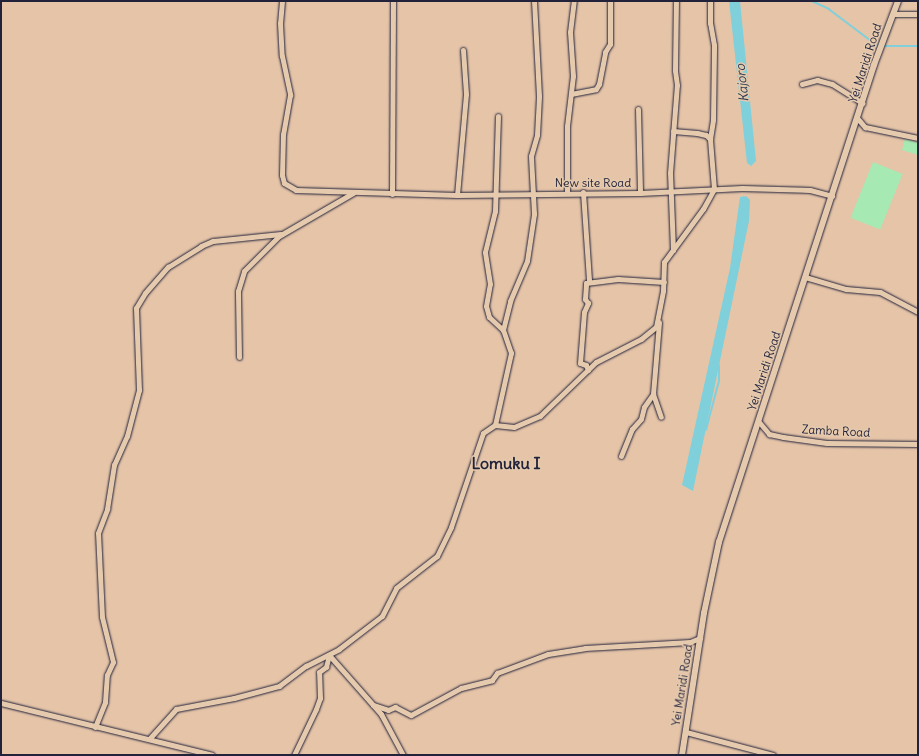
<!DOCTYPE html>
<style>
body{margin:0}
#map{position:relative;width:919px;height:756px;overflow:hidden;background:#e5c4a8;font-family:Delius,sans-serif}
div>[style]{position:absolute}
.green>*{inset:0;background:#a7e9b3;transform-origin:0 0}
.water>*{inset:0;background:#80d0db}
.stream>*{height:1.5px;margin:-0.75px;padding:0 0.75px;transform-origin:0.75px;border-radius:0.75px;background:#80d0db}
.roads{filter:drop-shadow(0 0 1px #22223b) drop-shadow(0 0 1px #22223b)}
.minor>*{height:5px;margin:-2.5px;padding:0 2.5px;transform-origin:2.5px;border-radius:2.5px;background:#e6caad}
.major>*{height:6px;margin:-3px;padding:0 3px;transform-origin:3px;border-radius:3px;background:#e6caad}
span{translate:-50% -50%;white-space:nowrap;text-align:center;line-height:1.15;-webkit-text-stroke:3px #e6caad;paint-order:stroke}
.street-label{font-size:12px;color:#22223b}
.water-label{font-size:13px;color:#303c53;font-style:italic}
.district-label{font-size:16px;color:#22223b;font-weight:700}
.frame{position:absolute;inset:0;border:2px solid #22223b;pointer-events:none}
</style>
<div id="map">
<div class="green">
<div style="clip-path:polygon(905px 139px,918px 143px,918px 155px,902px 150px)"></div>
<div style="left:873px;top:162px;width:32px;height:60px;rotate:22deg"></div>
</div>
<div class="water">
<div style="clip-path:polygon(729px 1px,740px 1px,756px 161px,751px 166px,747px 163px)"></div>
<div style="clip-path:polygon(746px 196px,750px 200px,749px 221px,693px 491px,682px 485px,730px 268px,740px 197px)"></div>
</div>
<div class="stream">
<div style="left:812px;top:1px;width:19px;rotate:25deg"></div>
<div style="left:829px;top:9px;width:61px;rotate:37.1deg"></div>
<div style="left:884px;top:46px;width:34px"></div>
<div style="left:706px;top:430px;width:51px;rotate:-75.1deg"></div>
<div style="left:719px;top:381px;width:15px;rotate:-90deg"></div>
</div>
<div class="roads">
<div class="minor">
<div style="left:282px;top:1px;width:22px;rotate:95deg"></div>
<div style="left:280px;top:23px;width:33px;rotate:87deg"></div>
<div style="left:282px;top:56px;width:40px;rotate:78deg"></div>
<div style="left:290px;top:95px;width:40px;rotate:100deg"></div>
<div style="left:283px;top:134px;width:41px;rotate:91.4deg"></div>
<div style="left:282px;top:175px;width:8px;rotate:76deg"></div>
<div style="left:284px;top:183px;width:14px;rotate:30deg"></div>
<div style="left:296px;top:190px;width:161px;rotate:1.8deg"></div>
<div style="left:457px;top:195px;width:183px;rotate:-0.6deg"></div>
<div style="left:640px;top:193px;width:102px;rotate:-2.8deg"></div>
<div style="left:742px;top:188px;width:68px;rotate:1.7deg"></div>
<div style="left:810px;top:190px;width:23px;rotate:15deg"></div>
<div style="left:893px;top:14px;width:25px"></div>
<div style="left:802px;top:84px;width:16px;rotate:-15deg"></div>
<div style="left:817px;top:80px;width:16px;rotate:15deg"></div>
<div style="left:832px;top:84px;width:36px;rotate:32deg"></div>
<div style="left:571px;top:94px;width:25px;rotate:-11deg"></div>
<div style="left:596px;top:89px;width:6px;rotate:-59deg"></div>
<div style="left:599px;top:84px;width:33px;rotate:-79deg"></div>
<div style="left:605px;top:52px;width:9px;rotate:-58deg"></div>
<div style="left:610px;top:44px;width:43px;rotate:-90deg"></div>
<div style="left:638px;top:109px;width:84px;rotate:88.6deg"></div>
<div style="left:858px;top:119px;width:11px;rotate:49deg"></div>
<div style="left:865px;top:127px;width:54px;rotate:11.7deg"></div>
<div style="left:673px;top:131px;width:24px;rotate:5deg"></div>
<div style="left:697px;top:133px;width:9px;rotate:13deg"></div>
<div style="left:706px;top:135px;width:6px;rotate:45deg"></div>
<div style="left:583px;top:192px;width:89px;rotate:86.1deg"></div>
<div style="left:567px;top:193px;width:67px;rotate:-90deg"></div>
<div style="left:567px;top:126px;width:50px;rotate:-83.2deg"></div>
<div style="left:573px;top:76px;width:44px;rotate:-93.9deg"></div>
<div style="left:570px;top:32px;width:31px;rotate:-83deg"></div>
<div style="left:392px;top:194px;width:193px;rotate:-89.7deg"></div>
<div style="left:457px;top:195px;width:101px;rotate:-84.9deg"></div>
<div style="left:466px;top:94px;width:44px;rotate:-93.9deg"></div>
<div style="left:673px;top:250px;width:77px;rotate:-92.2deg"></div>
<div style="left:670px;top:173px;width:88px;rotate:-85.5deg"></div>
<div style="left:677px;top:85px;width:15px;rotate:-98deg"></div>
<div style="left:675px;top:70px;width:69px;rotate:-89.2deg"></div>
<div style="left:805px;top:277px;width:43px;rotate:16.3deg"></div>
<div style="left:846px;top:289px;width:34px;rotate:5deg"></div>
<div style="left:880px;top:292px;width:43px;rotate:27.8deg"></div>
<div style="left:503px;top:330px;width:30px;rotate:-76deg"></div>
<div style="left:510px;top:301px;width:43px;rotate:-67deg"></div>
<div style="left:527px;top:261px;width:48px;rotate:-81.5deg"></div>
<div style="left:534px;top:214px;width:58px;rotate:-93deg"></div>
<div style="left:531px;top:156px;width:22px;rotate:-74deg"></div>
<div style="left:537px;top:135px;width:39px;rotate:-87deg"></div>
<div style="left:539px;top:96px;width:95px;rotate:-93deg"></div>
<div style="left:239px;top:357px;width:66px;rotate:-90.9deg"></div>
<div style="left:238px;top:291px;width:21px;rotate:-73deg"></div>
<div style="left:244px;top:271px;width:49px;rotate:-45deg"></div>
<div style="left:279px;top:236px;width:86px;rotate:-30.2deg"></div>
<div style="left:588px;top:370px;width:5px;rotate:-112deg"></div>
<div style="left:586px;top:365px;width:6px;rotate:-162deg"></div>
<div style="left:580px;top:363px;width:51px;rotate:-85.5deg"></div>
<div style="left:584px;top:312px;width:10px;rotate:-66deg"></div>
<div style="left:588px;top:303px;width:5px;rotate:-127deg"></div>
<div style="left:585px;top:299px;width:16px;rotate:-86deg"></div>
<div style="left:586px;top:283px;width:32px;rotate:-7deg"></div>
<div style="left:618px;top:279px;width:46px;rotate:3.7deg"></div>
<div style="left:653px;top:394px;width:24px;rotate:71deg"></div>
<div style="left:759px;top:422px;width:16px;rotate:50deg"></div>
<div style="left:769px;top:434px;width:14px;rotate:12deg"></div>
<div style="left:783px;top:437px;width:44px;rotate:7.8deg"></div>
<div style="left:827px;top:443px;width:91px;rotate:0.6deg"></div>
<div style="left:495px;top:425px;width:74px;rotate:-77.5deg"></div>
<div style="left:511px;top:353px;width:24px;rotate:-109deg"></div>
<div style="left:503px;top:330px;width:19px;rotate:-137deg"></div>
<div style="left:489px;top:317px;width:11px;rotate:-105deg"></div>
<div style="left:486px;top:306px;width:22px;rotate:-80deg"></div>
<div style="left:490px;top:284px;width:32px;rotate:-99deg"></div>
<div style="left:485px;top:252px;width:42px;rotate:-76.3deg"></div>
<div style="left:495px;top:211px;width:95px;rotate:-88.2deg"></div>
<div style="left:621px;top:456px;width:29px;rotate:-68deg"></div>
<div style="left:632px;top:429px;width:13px;rotate:-48deg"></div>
<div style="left:641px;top:419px;width:12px;rotate:-76deg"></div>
<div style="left:644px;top:407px;width:16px;rotate:-55deg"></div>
<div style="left:653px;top:394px;width:72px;rotate:-85.2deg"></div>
<div style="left:329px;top:655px;width:79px;rotate:48.6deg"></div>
<div style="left:381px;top:714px;width:47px;rotate:61.8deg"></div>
<div style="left:1px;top:703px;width:217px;rotate:13.8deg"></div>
<div style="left:373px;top:705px;width:16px;rotate:18deg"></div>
<div style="left:388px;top:710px;width:8px;rotate:-23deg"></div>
<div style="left:395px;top:707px;width:18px;rotate:27deg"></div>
<div style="left:411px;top:715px;width:57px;rotate:-28.4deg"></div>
<div style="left:461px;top:688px;width:32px;rotate:-14deg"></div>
<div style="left:492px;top:680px;width:9px;rotate:-54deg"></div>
<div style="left:497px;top:673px;width:54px;rotate:-20.4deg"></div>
<div style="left:548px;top:654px;width:37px;rotate:-9deg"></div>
<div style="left:585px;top:648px;width:105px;rotate:-3.3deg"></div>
<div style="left:690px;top:642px;width:11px;rotate:-22deg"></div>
<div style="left:95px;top:727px;width:27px;rotate:-68deg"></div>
<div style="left:105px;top:702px;width:27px;rotate:-86deg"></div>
<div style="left:107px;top:675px;width:14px;rotate:-65deg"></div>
<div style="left:113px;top:662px;width:46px;rotate:-103.7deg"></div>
<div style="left:102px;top:617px;width:84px;rotate:-92.7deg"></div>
<div style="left:98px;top:533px;width:26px;rotate:-69deg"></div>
<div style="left:107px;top:509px;width:45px;rotate:-81deg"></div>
<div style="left:114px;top:465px;width:32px;rotate:-66deg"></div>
<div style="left:127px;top:436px;width:48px;rotate:-75.4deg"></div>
<div style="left:139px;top:390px;width:82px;rotate:-92.1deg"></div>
<div style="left:136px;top:308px;width:17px;rotate:-59deg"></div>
<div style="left:145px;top:293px;width:35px;rotate:-49deg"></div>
<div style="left:168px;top:267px;width:39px;rotate:-32deg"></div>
<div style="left:201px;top:246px;width:13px;rotate:-23deg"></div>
<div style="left:213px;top:241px;width:68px;rotate:-5.9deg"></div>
<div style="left:686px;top:732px;width:90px;rotate:14.8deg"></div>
<div style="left:150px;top:738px;width:39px;rotate:-48deg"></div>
<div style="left:176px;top:709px;width:59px;rotate:-10.7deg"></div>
<div style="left:234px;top:698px;width:47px;rotate:-14.9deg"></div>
<div style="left:279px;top:686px;width:34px;rotate:-37deg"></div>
<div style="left:306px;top:666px;width:37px;rotate:-27deg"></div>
<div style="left:339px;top:649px;width:54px;rotate:-37.5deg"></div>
<div style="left:382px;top:616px;width:31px;rotate:-63deg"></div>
<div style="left:396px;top:588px;width:52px;rotate:-38deg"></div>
<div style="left:437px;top:556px;width:32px;rotate:-64deg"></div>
<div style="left:451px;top:527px;width:99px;rotate:-71.2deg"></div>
<div style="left:483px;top:433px;width:14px;rotate:-34deg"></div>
<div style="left:495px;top:425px;width:19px;rotate:6deg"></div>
<div style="left:514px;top:427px;width:28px;rotate:-23deg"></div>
<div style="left:540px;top:416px;width:78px;rotate:-44deg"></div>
<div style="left:596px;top:362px;width:51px;rotate:-27.1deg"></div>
<div style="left:641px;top:339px;width:19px;rotate:-39deg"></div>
<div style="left:656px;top:327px;width:37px;rotate:-79deg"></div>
<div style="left:663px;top:291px;width:29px;rotate:-88deg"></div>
<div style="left:664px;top:262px;width:66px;rotate:-53.7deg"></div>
<div style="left:703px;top:209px;width:23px;rotate:-61deg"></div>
<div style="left:714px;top:189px;width:50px;rotate:-94.6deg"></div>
<div style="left:710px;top:139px;width:19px;rotate:-81deg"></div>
<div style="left:713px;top:120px;width:75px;rotate:-89.2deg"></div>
<div style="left:714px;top:45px;width:22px;rotate:-100deg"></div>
<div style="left:710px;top:23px;width:22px;rotate:-90deg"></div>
<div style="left:294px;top:755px;width:51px;rotate:-64.4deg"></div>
<div style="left:316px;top:709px;width:12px;rotate:-70deg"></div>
<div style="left:320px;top:698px;width:26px;rotate:-92deg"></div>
<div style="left:319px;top:672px;width:9px;rotate:-36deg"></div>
<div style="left:326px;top:667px;width:12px;rotate:-76deg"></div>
</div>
<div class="major">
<div style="left:682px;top:755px;width:144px;rotate:-81.2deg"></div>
<div style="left:704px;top:613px;width:73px;rotate:-78.1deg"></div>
<div style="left:719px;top:542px;width:502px;rotate:-72deg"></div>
<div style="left:874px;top:65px;width:68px;rotate:-69.4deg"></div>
</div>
</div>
<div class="street-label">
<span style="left:865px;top:63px;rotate:-72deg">Yei Maridi Road</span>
<span style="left:593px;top:183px">New site Road</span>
<span style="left:764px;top:371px;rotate:-72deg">Yei Maridi Road</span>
<span style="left:836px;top:431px;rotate:3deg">Zamba Road</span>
<span style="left:682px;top:685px;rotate:-81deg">Yei Maridi Road</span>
</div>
<div class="water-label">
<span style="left:743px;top:83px;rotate:-96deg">Kajoro</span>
</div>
<div class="district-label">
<span style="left:506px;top:463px">Lomuku I</span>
</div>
<div class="frame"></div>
</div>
